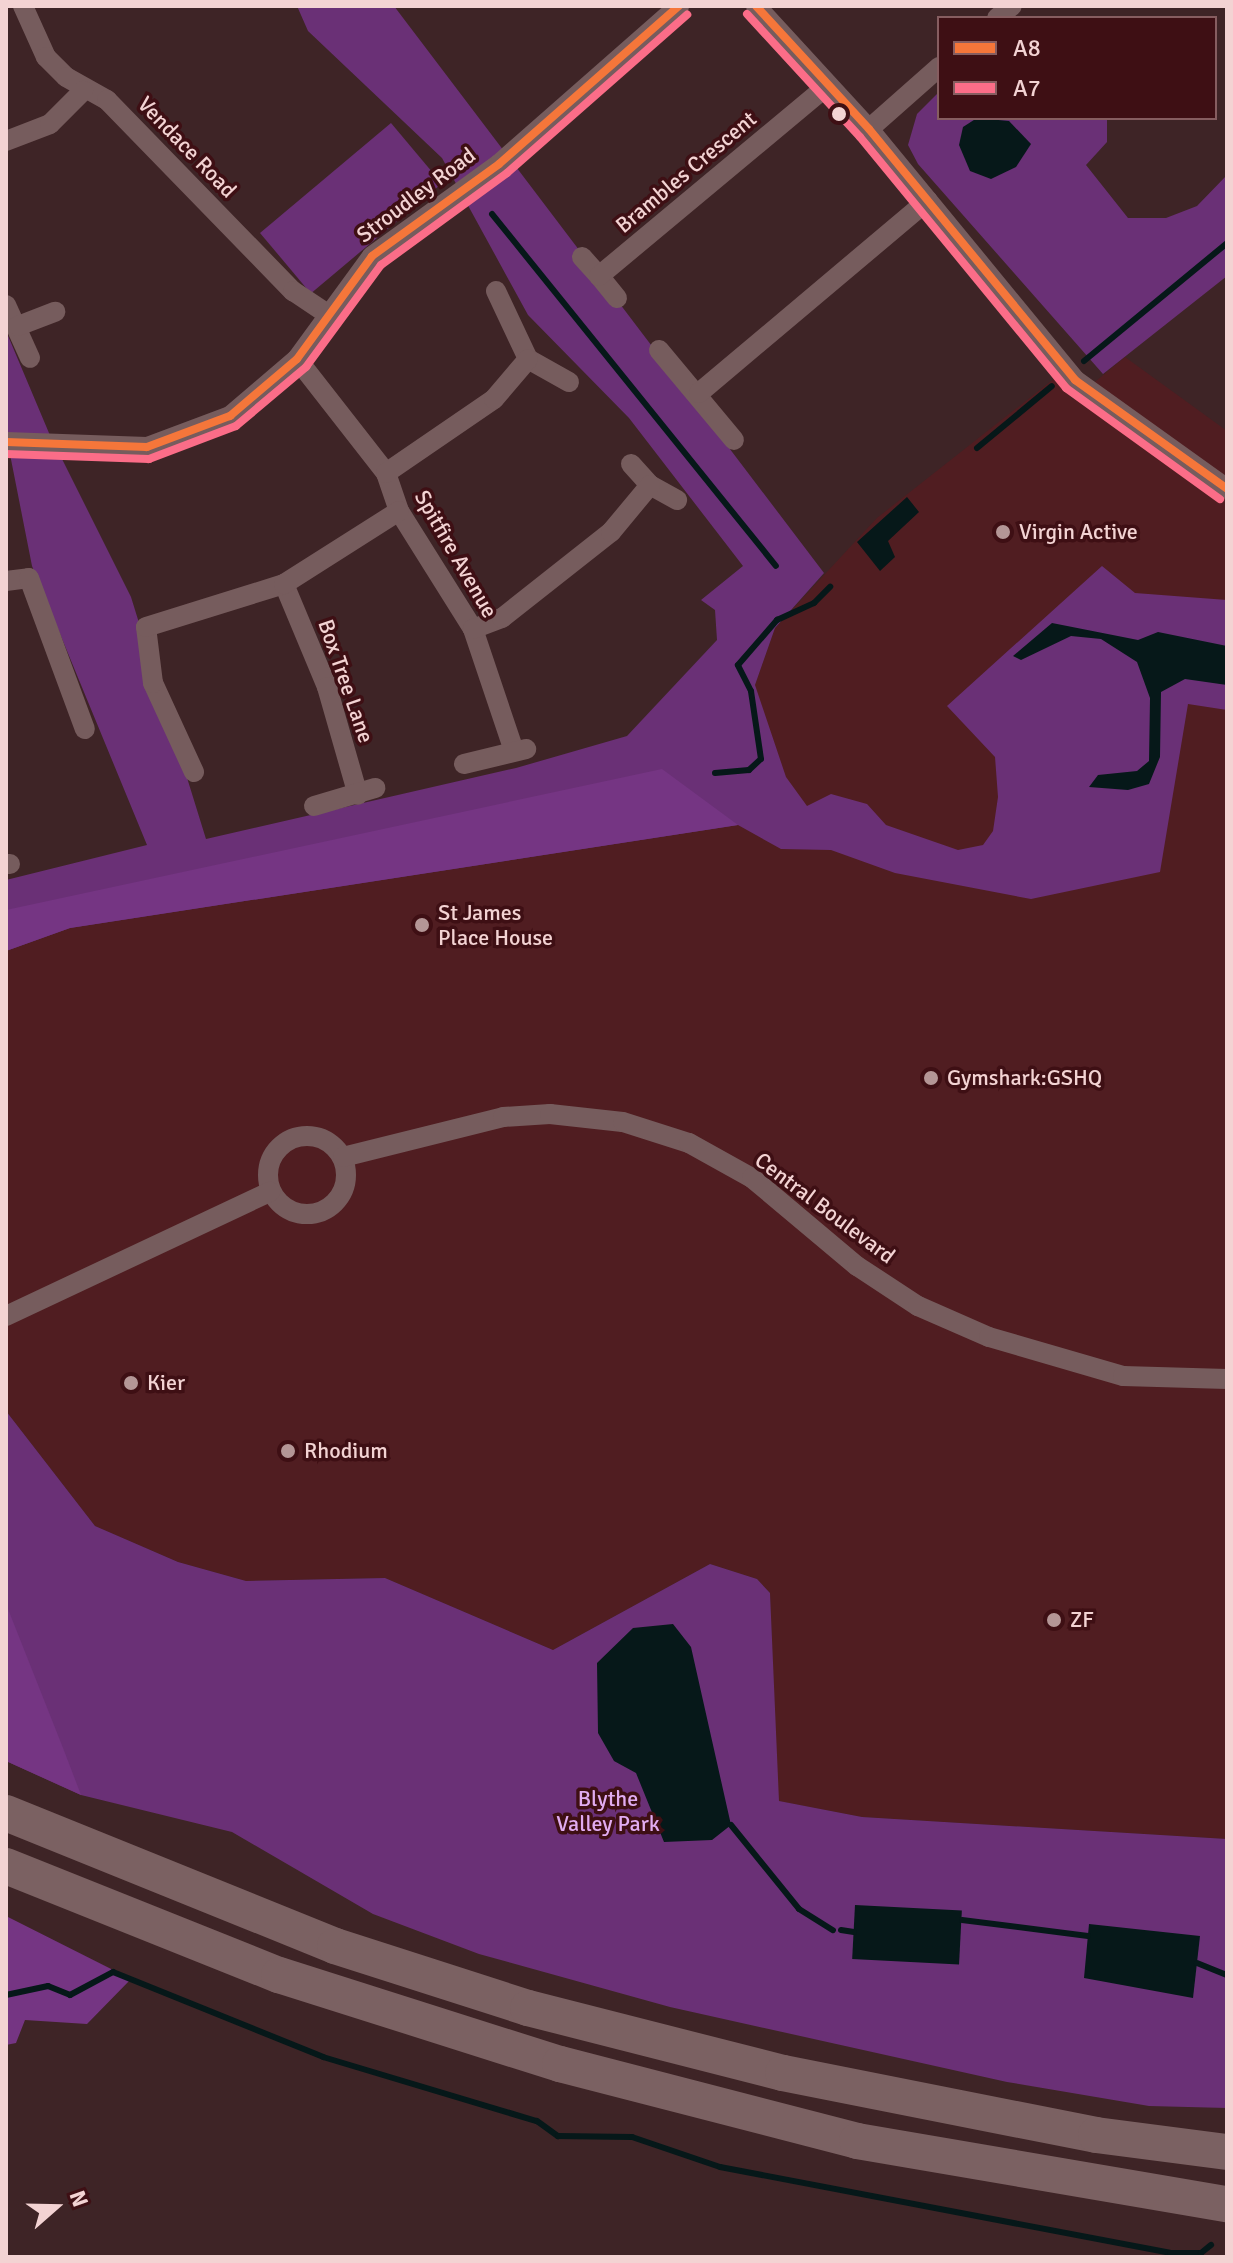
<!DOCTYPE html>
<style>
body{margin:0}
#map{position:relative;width:1233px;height:2263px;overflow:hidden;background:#3e2426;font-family:Signika,sans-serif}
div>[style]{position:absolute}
.built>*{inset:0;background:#501d21}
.green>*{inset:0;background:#6a3076;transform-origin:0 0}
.forest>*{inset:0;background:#753583}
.water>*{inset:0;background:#061819;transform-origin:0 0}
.stream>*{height:6px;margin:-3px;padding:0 3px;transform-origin:3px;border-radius:3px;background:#061819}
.street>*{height:20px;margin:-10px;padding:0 10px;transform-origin:10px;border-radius:10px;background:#765c5d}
.street>.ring{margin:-10px;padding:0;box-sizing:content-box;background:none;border:20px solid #765c5d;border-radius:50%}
.highway>*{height:36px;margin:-18px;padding:0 18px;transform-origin:18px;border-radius:18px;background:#7b6162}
.bus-1>*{height:8px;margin:-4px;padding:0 4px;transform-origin:4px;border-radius:4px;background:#f5763a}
.bus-2>*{height:8px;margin:-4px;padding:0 4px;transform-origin:4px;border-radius:4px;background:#fb6d88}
.dots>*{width:22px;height:22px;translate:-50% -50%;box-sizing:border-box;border:4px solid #3e0f14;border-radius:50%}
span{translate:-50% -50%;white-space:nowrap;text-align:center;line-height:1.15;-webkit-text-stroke:7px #3e0f14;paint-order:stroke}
.street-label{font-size:22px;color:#f3d3d3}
.poi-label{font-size:22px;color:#f3d3d3}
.left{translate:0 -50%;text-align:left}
.park-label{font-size:22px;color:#e1acf1}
.frame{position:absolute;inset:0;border:8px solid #f3d3d3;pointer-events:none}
.legend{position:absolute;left:937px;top:16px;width:280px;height:104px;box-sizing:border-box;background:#3e0f14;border:2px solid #865d60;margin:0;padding:10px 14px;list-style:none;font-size:24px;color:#f3d3d3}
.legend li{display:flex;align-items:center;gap:16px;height:40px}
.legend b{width:40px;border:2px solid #865d60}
.north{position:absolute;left:16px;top:2167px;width:80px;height:80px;-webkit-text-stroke:6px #3e0f14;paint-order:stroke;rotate:70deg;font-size:22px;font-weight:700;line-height:32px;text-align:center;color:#f3d3d3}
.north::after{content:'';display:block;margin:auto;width:28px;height:36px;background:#f3d3d3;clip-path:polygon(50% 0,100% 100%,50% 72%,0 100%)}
</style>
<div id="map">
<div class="built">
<div style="clip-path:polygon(1125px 357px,1227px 431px,1227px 1839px,862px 1817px,778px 1801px,770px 1593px,757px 1579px,710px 1564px,553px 1650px,385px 1578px,246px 1581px,178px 1562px,95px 1526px,6px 1411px,6px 951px,70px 928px,738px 825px,755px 685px,775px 628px,877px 518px,1055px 378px,1073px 400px)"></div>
</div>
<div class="green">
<div style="clip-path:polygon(297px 6px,394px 6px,824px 573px,775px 628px,755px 685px,786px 777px,807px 806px,831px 794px,867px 804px,886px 825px,958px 850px,983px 845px,993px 831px,998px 797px,995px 757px,947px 706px,1102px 566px,1135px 593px,1227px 600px,1227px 710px,1188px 704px,1160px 872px,1031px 899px,895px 873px,831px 850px,781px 849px,738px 825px,70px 928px,6px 951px,6px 880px,147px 845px,32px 566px,6px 434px,6px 331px,49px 433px,131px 597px,206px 839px,516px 768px,627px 736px,717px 640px,715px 610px,701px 600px,743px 566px,629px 418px,528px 315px,442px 158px,308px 31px)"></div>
<div style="clip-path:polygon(939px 92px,939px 118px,1107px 118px,1107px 142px,1086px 165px,1128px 218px,1166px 218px,1197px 206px,1227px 175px,1227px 276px,1103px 374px,918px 164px,908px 145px,917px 114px)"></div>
<div style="left:391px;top:123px;width:79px;height:171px;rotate:50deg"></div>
<div style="clip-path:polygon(6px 1411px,95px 1526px,178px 1562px,246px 1581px,385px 1578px,553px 1650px,710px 1564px,757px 1579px,770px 1593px,779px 1801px,862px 1817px,1227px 1839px,1227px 2108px,1149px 2106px,1007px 2082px,670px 2007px,479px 1954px,373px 1914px,232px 1832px,81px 1795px,6px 1761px)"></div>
</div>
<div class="forest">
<div style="clip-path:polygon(662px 769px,738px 825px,70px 928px,6px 951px,6px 910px)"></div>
<div style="clip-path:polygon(6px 1604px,63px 1748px,81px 1795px,6px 1761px)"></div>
<div style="clip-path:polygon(6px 1916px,131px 1979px,87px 2024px,25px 2020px,16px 2043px,6px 2045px)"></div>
</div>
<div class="water">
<div style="clip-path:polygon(977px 118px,1009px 121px,1031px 144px,1016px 167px,991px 179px,970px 171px,959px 145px,963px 127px)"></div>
<div style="clip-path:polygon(907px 497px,919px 512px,888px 541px,895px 557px,880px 571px,857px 542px)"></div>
<div style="clip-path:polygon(1052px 623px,1138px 640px,1158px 632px,1227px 646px,1227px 685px,1185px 679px,1161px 692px,1160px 757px,1149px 784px,1128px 790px,1089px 787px,1098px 775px,1137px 771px,1149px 761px,1150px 698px,1137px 662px,1101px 639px,1071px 636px,1021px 660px,1013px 656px)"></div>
<div style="clip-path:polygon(673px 1624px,691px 1647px,731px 1825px,712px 1840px,664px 1842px,636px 1773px,614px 1761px,598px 1733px,597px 1663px,633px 1628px)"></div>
<div style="left:855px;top:1905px;width:107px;height:54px;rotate:3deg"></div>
<div style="clip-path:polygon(1089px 1924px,1200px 1936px,1193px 1998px,1084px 1978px)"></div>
</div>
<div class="stream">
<div style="left:492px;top:214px;width:452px;rotate:51.1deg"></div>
<div style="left:1084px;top:361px;width:185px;rotate:-39.5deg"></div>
<div style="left:977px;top:448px;width:97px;rotate:-39.6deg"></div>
<div style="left:715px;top:773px;width:34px;rotate:-5deg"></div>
<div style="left:749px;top:770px;width:16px;rotate:-43deg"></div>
<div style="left:761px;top:759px;width:69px;rotate:-98.4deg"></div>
<div style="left:751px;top:691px;width:29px;rotate:-117deg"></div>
<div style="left:738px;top:665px;width:60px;rotate:-49.1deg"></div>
<div style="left:777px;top:620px;width:41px;rotate:-24.7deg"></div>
<div style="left:814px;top:603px;width:23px;rotate:-45deg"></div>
<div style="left:731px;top:1825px;width:108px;rotate:51deg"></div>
<div style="left:799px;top:1909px;width:40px;rotate:32deg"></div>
<div style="left:962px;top:1920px;width:127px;rotate:7.2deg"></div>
<div style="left:841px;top:1930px;width:13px;rotate:9deg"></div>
<div style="left:1197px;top:1963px;width:32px;rotate:22deg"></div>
<div style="left:6px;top:1995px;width:43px;rotate:-12.1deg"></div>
<div style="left:48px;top:1986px;width:24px;rotate:22deg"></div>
<div style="left:70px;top:1995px;width:49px;rotate:-28.1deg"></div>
<div style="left:113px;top:1972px;width:227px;rotate:22deg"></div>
<div style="left:323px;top:2057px;width:223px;rotate:16.7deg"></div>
<div style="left:537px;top:2121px;width:26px;rotate:36deg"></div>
<div style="left:558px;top:2136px;width:74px;rotate:0.8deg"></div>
<div style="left:632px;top:2137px;width:93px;rotate:18.8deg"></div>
<div style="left:720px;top:2167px;width:458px;rotate:10.8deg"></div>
<div style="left:1170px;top:2253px;width:31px"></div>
<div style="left:1201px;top:2253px;width:13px;rotate:-39deg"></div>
</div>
<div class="street">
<div style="left:23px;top:6px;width:56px;rotate:65.7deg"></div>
<div style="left:46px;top:57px;width:28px;rotate:45deg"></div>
<div style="left:66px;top:77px;width:47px;rotate:29.3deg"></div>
<div style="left:107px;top:100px;width:267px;rotate:45.8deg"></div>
<div style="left:293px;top:291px;width:43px;rotate:33.7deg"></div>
<div style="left:756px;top:6px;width:167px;rotate:47.4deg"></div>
<div style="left:869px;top:129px;width:325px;rotate:50.6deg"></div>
<div style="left:1075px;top:380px;width:187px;rotate:35.6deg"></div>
<div style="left:997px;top:18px;width:19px;rotate:-39deg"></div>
<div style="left:869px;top:129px;width:94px;rotate:-41.5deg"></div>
<div style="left:6px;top:141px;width:47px;rotate:-21.1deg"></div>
<div style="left:50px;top:124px;width:47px;rotate:-45deg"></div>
<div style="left:582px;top:257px;width:25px;rotate:48deg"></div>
<div style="left:496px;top:291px;width:75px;rotate:64.8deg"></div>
<div style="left:528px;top:359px;width:47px;rotate:29.3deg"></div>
<div style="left:617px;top:298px;width:28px;rotate:-129deg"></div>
<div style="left:599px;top:276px;width:295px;rotate:-39.8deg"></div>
<div style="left:6px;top:305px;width:58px;rotate:65.6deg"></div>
<div style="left:18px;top:326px;width:40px;rotate:-21deg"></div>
<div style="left:659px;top:350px;width:117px;rotate:50.2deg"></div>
<div style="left:297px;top:359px;width:145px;rotate:52deg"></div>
<div style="left:386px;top:473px;width:40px;rotate:71.1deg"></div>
<div style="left:399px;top:511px;width:139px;rotate:57.9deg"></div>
<div style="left:473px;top:629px;width:129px;rotate:71.4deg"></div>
<div style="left:699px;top:393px;width:299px;rotate:-40.1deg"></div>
<div style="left:6px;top:442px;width:141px;rotate:2deg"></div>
<div style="left:147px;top:447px;width:89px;rotate:-20.5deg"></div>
<div style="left:230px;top:416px;width:88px;rotate:-40.4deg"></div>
<div style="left:297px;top:359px;width:127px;rotate:-53.9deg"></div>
<div style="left:372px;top:256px;width:157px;rotate:-35.9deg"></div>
<div style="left:499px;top:164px;width:240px;rotate:-41.3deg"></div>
<div style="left:631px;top:464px;width:28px;rotate:48deg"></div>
<div style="left:650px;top:485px;width:31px;rotate:29deg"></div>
<div style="left:386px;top:473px;width:131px;rotate:-34.4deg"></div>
<div style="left:494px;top:399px;width:52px;rotate:-49.6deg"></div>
<div style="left:6px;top:581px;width:23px;rotate:-7deg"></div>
<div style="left:29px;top:578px;width:161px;rotate:69.7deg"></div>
<div style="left:284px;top:584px;width:112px;rotate:67.3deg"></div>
<div style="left:327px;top:687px;width:112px;rotate:74deg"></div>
<div style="left:473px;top:629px;width:31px;rotate:-21deg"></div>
<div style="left:502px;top:618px;width:139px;rotate:-38.3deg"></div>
<div style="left:611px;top:532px;width:61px;rotate:-50.3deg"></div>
<div style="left:464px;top:764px;width:64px;rotate:-13.6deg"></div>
<div style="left:194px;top:772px;width:98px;rotate:-114.7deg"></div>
<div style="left:153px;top:683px;width:56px;rotate:-97.1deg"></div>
<div style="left:146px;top:627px;width:145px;rotate:-17.3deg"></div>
<div style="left:284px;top:584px;width:136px;rotate:-32.4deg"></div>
<div style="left:314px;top:806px;width:64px;rotate:-16.4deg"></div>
<div style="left:6px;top:864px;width:4px"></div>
<div class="ring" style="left:268px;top:1136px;width:58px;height:58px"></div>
<div style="left:343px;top:1157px;width:165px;rotate:-14deg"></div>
<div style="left:503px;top:1117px;width:47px;rotate:-3.7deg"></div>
<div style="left:550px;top:1114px;width:73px;rotate:6.3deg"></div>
<div style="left:623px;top:1122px;width:69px;rotate:17.7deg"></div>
<div style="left:689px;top:1143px;width:72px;rotate:29.1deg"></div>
<div style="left:752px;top:1178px;width:137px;rotate:40deg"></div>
<div style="left:857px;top:1266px;width:73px;rotate:33.3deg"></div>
<div style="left:918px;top:1306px;width:77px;rotate:23.6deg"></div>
<div style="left:989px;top:1337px;width:140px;rotate:16.2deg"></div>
<div style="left:1123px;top:1376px;width:104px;rotate:1.7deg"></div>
<div style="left:6px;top:1316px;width:292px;rotate:-25.2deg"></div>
</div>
<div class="highway">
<div style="left:6px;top:1813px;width:355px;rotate:22deg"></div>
<div style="left:335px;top:1946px;width:203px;rotate:17.8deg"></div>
<div style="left:528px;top:2008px;width:263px;rotate:14.3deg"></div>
<div style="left:783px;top:2073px;width:319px;rotate:11.2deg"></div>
<div style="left:1096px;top:2135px;width:132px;rotate:7.4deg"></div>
<div style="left:6px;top:1866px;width:294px;rotate:21.8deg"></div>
<div style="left:279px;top:1975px;width:295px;rotate:17.6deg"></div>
<div style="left:560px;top:2064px;width:307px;rotate:14.5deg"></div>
<div style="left:857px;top:2141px;width:375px;rotate:9.7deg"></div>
</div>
<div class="bus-1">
<div style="left:756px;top:6px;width:167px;rotate:47.4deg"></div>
<div style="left:869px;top:129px;width:325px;rotate:50.6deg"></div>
<div style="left:1075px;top:380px;width:187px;rotate:35.6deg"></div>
<div style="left:6px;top:442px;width:141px;rotate:2deg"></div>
<div style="left:147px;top:447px;width:89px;rotate:-20.5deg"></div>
<div style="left:230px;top:416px;width:88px;rotate:-40.4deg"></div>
<div style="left:297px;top:359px;width:127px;rotate:-53.9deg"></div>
<div style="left:372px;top:256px;width:157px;rotate:-35.9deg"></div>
<div style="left:499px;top:164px;width:240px;rotate:-41.3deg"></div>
</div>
<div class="bus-2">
<div style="left:747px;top:14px;width:167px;rotate:47.4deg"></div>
<div style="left:860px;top:137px;width:325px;rotate:50.6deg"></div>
<div style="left:1066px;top:388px;width:190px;rotate:35.8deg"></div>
<div style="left:6px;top:454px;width:143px;rotate:2deg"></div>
<div style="left:149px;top:459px;width:93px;rotate:-20.8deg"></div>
<div style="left:236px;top:426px;width:92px;rotate:-40.1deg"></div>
<div style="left:306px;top:367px;width:127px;rotate:-53.7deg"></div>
<div style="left:381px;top:265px;width:156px;rotate:-36.1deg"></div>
<div style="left:507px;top:173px;width:240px;rotate:-41.3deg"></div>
</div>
<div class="dots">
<div style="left:839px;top:114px;background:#f3d3d3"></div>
<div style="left:1003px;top:532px;background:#b49696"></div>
<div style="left:422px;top:925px;background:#b49696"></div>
<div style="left:931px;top:1078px;background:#b49696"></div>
<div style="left:131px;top:1383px;background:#b49696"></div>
<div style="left:288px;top:1451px;background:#b49696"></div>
<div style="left:1054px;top:1620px;background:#b49696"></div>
</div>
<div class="street-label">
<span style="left:187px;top:147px;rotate:46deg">Vendace Road</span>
<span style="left:686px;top:172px;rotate:-40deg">Brambles Crescent</span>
<span style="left:416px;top:195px;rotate:-37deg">Stroudley Road</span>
<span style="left:456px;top:554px;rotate:60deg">Spitfire Avenue</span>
<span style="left:346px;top:681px;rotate:71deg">Box Tree Lane</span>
<span style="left:825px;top:1208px;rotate:37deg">Central Boulevard</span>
</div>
<div class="poi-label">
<span class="left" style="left:1019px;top:532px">Virgin Active</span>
<span class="left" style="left:438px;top:925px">St James<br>Place House</span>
<span class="left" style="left:947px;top:1078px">Gymshark:GSHQ</span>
<span class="left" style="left:147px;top:1383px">Kier</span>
<span class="left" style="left:304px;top:1451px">Rhodium</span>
<span class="left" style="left:1070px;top:1620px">ZF</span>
</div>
<div class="park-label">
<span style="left:608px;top:1811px">Blythe<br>Valley Park</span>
</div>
<div class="frame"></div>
<ul class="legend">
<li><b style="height:10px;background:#f5763a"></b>A8</li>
<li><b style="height:10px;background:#fb6d88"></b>A7</li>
</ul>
<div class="north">N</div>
</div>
